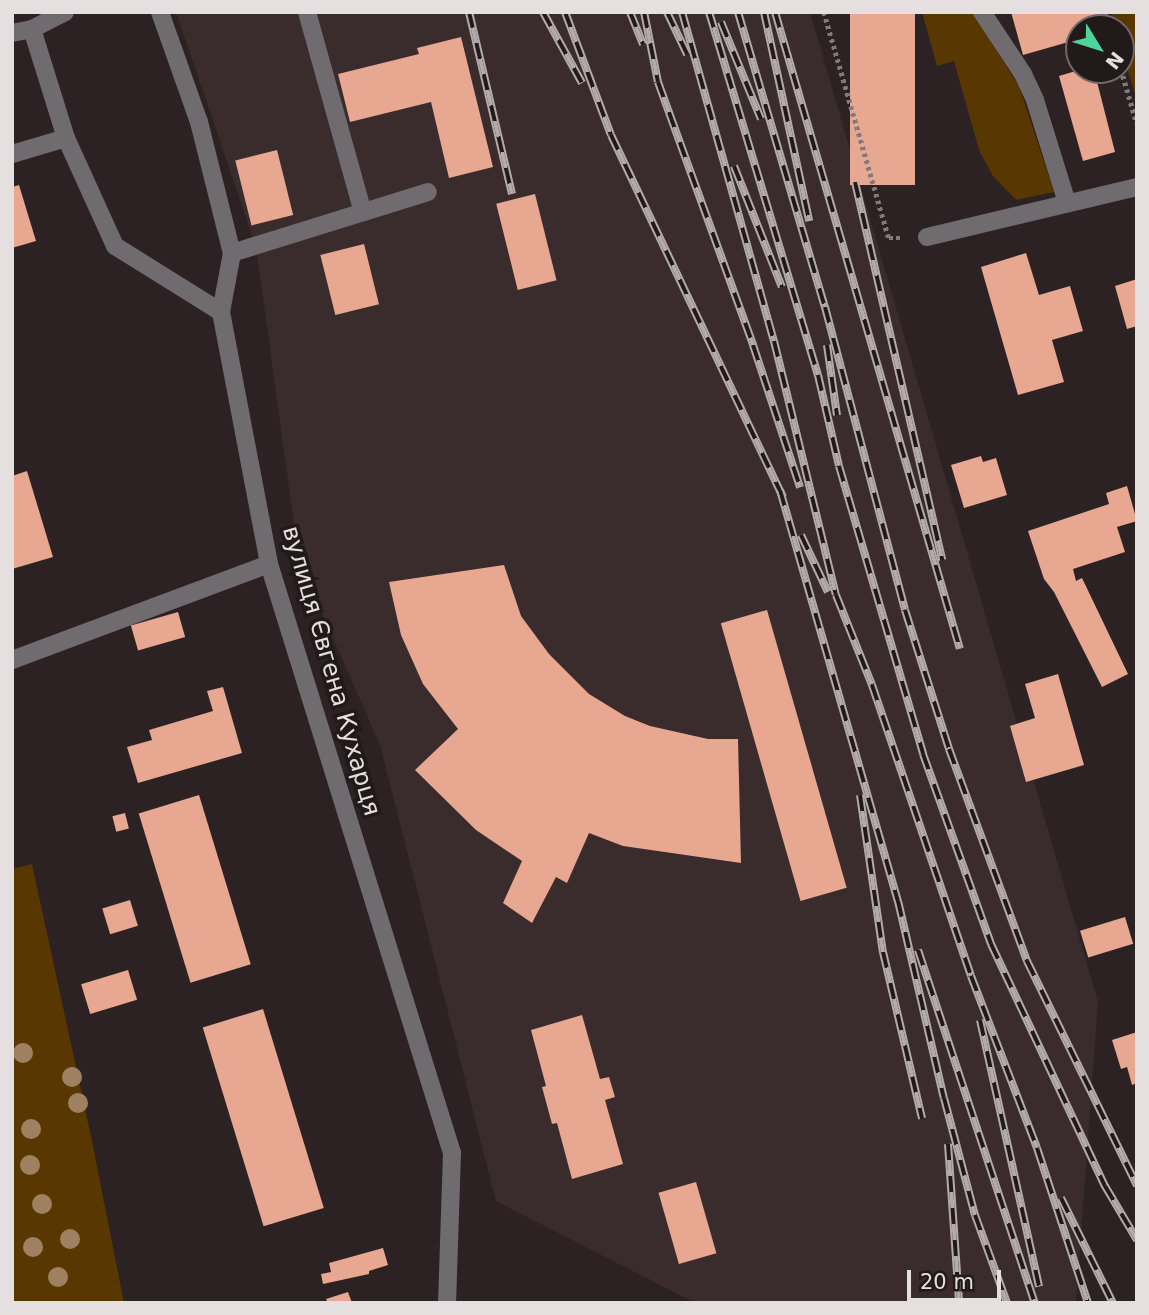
<!DOCTYPE html>
<meta charset="utf-8">
<style>
body{margin:0}
#map{position:relative;width:1149px;height:1315px;overflow:hidden;background:#2c2223;font-family:"DejaVu Sans",sans-serif}
div>[style]{position:absolute}
.built>*{inset:0;background:#3a2b2d}
.green>*{inset:0;background:#593700}
.building>*{inset:0;background:#e7a790;transform-origin:0 0}
.path>*{height:4.5px;margin-top:-2.25px;transform-origin:0;background:repeating-linear-gradient(90deg,#82797a 0 3.5px,transparent 0 7px)}
.minor>*{height:18px;margin:-9px;padding:0 9px;transform-origin:9px;border-radius:9px;background:#706b6e}
.rail>*{height:8px;margin-top:-4px;transform-origin:0;background:repeating-linear-gradient(90deg,#22191a 0 16px,#b2aaab 0 32px);box-sizing:border-box;border-block:2px solid #b2aaab}
.trees>*{width:20px;height:20px;margin:-10px;border-radius:50%;background:#9f8162}
span{translate:-50% -50%;white-space:nowrap;text-align:center;line-height:1.15;-webkit-text-stroke:7px #22191a;paint-order:stroke}
.street-label{font-size:24px;color:#e6dfe0}
.frame{position:absolute;inset:0;border:14px solid #e6dfe0;pointer-events:none}
.north{position:absolute;left:1065px;top:14px;width:70px;height:70px;box-sizing:border-box;background:#22191a;border:2px solid #706869;border-radius:50%;rotate:128deg;font-size:19px;font-weight:700;line-height:28px;text-align:center;color:#e6dfe0}
.north::after{content:'';display:block;margin:auto;width:24px;height:32px;background:#4bd49b;clip-path:polygon(50% 0,100% 100%,50% 72%,0 100%)}
.scale{position:absolute;left:907px;top:1270px;width:94px;height:32px;box-sizing:border-box;border:4px solid #e6dfe0;border-top:0;padding-left:9px;font-size:21px;line-height:24px;white-space:nowrap;color:#e6dfe0;-webkit-text-stroke:5px #22191a;paint-order:stroke}
</style>
<div id="map">
<div class="built">
<div style="clip-path:polygon(176px 12px,810px 12px,1098px 1002px,1076px 1303px,695px 1303px,496px 1201px,380px 745px,299px 561px,256px 247px)"></div>
</div>
<div class="green">
<div style="clip-path:polygon(922px 12px,972px 12px,1019px 86px,1054px 192px,1016px 200px,993px 176px,979px 150px,954px 61px,937px 66px)"></div>
<div style="clip-path:polygon(1111px 12px,1137px 12px,1137px 101px,1121px 47px,1121px 28px,1115px 28px)"></div>
<div style="clip-path:polygon(32px 864px,91px 1136px,124px 1303px,12px 1303px,12px 869px)"></div>
</div>
<div class="building">
<div style="left:850px;top:12px;width:65px;height:173px"></div>
<div style="clip-path:polygon(1011px 12px,1099px 12px,1103px 26px,1079px 28px,1079px 39px,1023px 55px)"></div>
<div style="clip-path:polygon(461px 37px,493px 167px,449px 178px,431px 102px,350px 122px,338px 74px,419px 54px,417px 48px)"></div>
<div style="clip-path:polygon(1079px 70px,1094px 70px,1115px 152px,1083px 161px,1059px 76px)"></div>
<div style="left:277px;top:150px;width:67px;height:43px;rotate:76deg"></div>
<div style="clip-path:polygon(19px 185px,36px 241px,12px 248px,12px 187px)"></div>
<div style="left:535px;top:194px;width:89px;height:40px;rotate:76deg"></div>
<div style="left:364px;top:244px;width:62px;height:45px;rotate:76deg"></div>
<div style="clip-path:polygon(1026px 253px,1039px 295px,1070px 286px,1083px 331px,1052px 340px,1064px 382px,1018px 395px,981px 267px)"></div>
<div style="clip-path:polygon(1137px 279px,1137px 326px,1127px 329px,1115px 286px)"></div>
<div style="clip-path:polygon(981px 456px,983px 462px,996px 458px,1007px 495px,964px 508px,951px 465px)"></div>
<div style="clip-path:polygon(27px 471px,53px 557px,12px 569px,12px 476px)"></div>
<div style="clip-path:polygon(1127px 486px,1137px 521px,1117px 527px,1125px 552px,1073px 569px,1076px 581px,1082px 578px,1128px 674px,1102px 687px,1054px 592px,1044px 579px,1028px 531px,1109px 504px,1106px 493px)"></div>
<div style="clip-path:polygon(504px 565px,521px 616px,549px 654px,589px 694px,625px 716px,650px 726px,708px 739px,738px 739px,741px 863px,623px 846px,589px 833px,567px 883px,556px 877px,532px 923px,503px 903px,522px 861px,476px 830px,415px 770px,458px 729px,423px 684px,401px 635px,389px 582px)"></div>
<div style="left:767px;top:610px;width:289px;height:48px;rotate:74deg"></div>
<div style="left:178px;top:612px;width:26px;height:49px;rotate:74deg"></div>
<div style="clip-path:polygon(1058px 674px,1084px 765px,1026px 782px,1010px 726px,1035px 718px,1025px 684px)"></div>
<div style="clip-path:polygon(223px 687px,242px 753px,138px 783px,127px 747px,152px 740px,149px 730px,213px 711px,207px 691px)"></div>
<div style="left:199px;top:795px;width:177px;height:63px;rotate:73deg"></div>
<div style="left:125px;top:813px;width:16px;height:13px;rotate:76deg"></div>
<div style="left:130px;top:900px;width:27px;height:29px;rotate:73deg"></div>
<div style="left:1125px;top:917px;width:28px;height:47px;rotate:73deg"></div>
<div style="left:128px;top:970px;width:31px;height:49px;rotate:73deg"></div>
<div style="left:263px;top:1009px;width:208px;height:63px;rotate:73deg"></div>
<div style="clip-path:polygon(582px 1015px,600px 1079px,609px 1077px,615px 1097px,605px 1100px,623px 1164px,572px 1179px,557px 1123px,552px 1124px,542px 1087px,546px 1086px,531px 1030px)"></div>
<div style="clip-path:polygon(1137px 1032px,1137px 1083px,1132px 1085px,1127px 1067px,1121px 1069px,1112px 1040px)"></div>
<div style="left:696px;top:1182px;width:74px;height:39px;rotate:74deg"></div>
<div style="clip-path:polygon(383px 1248px,388px 1265px,369px 1271px,369px 1274px,323px 1284px,321px 1274px,331px 1272px,329px 1263px)"></div>
<div style="clip-path:polygon(348px 1292px,352px 1303px,328px 1303px,326px 1299px)"></div>
</div>
<div class="path">
<div style="left:824px;top:12px;width:235px;rotate:74deg"></div>
<div style="left:889px;top:238px;width:13px"></div>
<div style="left:1105px;top:12px;width:16px;rotate:76deg"></div>
<div style="left:1121px;top:69px;width:57px;rotate:73.8deg"></div>
</div>
<div class="minor">
<div style="left:160px;top:12px;width:117px;rotate:70.5deg"></div>
<div style="left:199px;top:122px;width:135px;rotate:75.9deg"></div>
<div style="left:232px;top:253px;width:60px;rotate:100.6deg"></div>
<div style="left:221px;top:312px;width:257px;rotate:79.2deg"></div>
<div style="left:269px;top:564px;width:617px;rotate:72.74deg"></div>
<div style="left:452px;top:1153px;width:150px;rotate:91.9deg"></div>
<div style="left:307px;top:12px;width:208px;rotate:74.4deg"></div>
<div style="left:982px;top:12px;width:74px;rotate:56.5deg"></div>
<div style="left:1023px;top:74px;width:29px;rotate:65deg"></div>
<div style="left:1035px;top:100px;width:108px;rotate:72.7deg"></div>
<div style="left:32px;top:29px;width:114px;rotate:72.7deg"></div>
<div style="left:12px;top:33px;width:20px;rotate:-11deg"></div>
<div style="left:32px;top:29px;width:37px;rotate:-27deg"></div>
<div style="left:12px;top:154px;width:56px;rotate:-16.5deg"></div>
<div style="left:66px;top:138px;width:119px;rotate:65.6deg"></div>
<div style="left:115px;top:246px;width:125px;rotate:31.9deg"></div>
<div style="left:927px;top:237px;width:216px;rotate:-13.4deg"></div>
<div style="left:232px;top:253px;width:205px;rotate:-17.3deg"></div>
<div style="left:12px;top:660px;width:274px;rotate:-20.5deg"></div>
</div>
<div class="rail">
<div style="left:469px;top:12px;width:187px;rotate:76.7deg"></div>
<div style="left:543px;top:12px;width:81px;rotate:61.2deg"></div>
<div style="left:565px;top:12px;width:131px;rotate:69.5deg"></div>
<div style="left:611px;top:135px;width:401px;rotate:64.6deg"></div>
<div style="left:630px;top:12px;width:35px;rotate:68deg"></div>
<div style="left:644px;top:12px;width:71px;rotate:78.7deg"></div>
<div style="left:658px;top:82px;width:280px;rotate:70.1deg"></div>
<div style="left:753px;top:345px;width:150px;rotate:71.7deg"></div>
<div style="left:667px;top:12px;width:47px;rotate:64.5deg"></div>
<div style="left:682px;top:12px;width:342px;rotate:74.4deg"></div>
<div style="left:774px;top:341px;width:261px;rotate:76.3deg"></div>
<div style="left:836px;top:595px;width:97px;rotate:68.2deg"></div>
<div style="left:872px;top:685px;width:307px;rotate:71.2deg"></div>
<div style="left:971px;top:976px;width:184px;rotate:69deg"></div>
<div style="left:1037px;top:1148px;width:163px;rotate:71.8deg"></div>
<div style="left:709px;top:12px;width:379px;rotate:73.3deg"></div>
<div style="left:818px;top:375px;width:93px;rotate:77deg"></div>
<div style="left:839px;top:466px;width:300px;rotate:73.7deg"></div>
<div style="left:923px;top:754px;width:202px;rotate:70.3deg"></div>
<div style="left:991px;top:944px;width:268px;rotate:64.8deg"></div>
<div style="left:1105px;top:1186px;width:63px;rotate:59.3deg"></div>
<div style="left:738px;top:12px;width:308px;rotate:73.6deg"></div>
<div style="left:825px;top:307px;width:313px;rotate:75.2deg"></div>
<div style="left:905px;top:610px;width:146px;rotate:72.4deg"></div>
<div style="left:949px;top:749px;width:226px;rotate:69.8deg"></div>
<div style="left:1027px;top:961px;width:250px;rotate:63.9deg"></div>
<div style="left:764px;top:12px;width:214px;rotate:77.8deg"></div>
<div style="left:775px;top:12px;width:663px;rotate:73.81deg"></div>
<div style="left:721px;top:22px;width:105px;rotate:67.6deg"></div>
<div style="left:734px;top:166px;width:130px;rotate:68.4deg"></div>
<div style="left:855px;top:182px;width:388px;rotate:77deg"></div>
<div style="left:827px;top:345px;width:71px;rotate:81.9deg"></div>
<div style="left:780px;top:490px;width:428px;rotate:74deg"></div>
<div style="left:898px;top:901px;width:202px;rotate:76.9deg"></div>
<div style="left:944px;top:1098px;width:121px;rotate:75.2deg"></div>
<div style="left:975px;top:1215px;width:94px;rotate:70deg"></div>
<div style="left:801px;top:535px;width:63px;rotate:64.7deg"></div>
<div style="left:860px;top:795px;width:159px;rotate:81.7deg"></div>
<div style="left:883px;top:952px;width:171px;rotate:76.8deg"></div>
<div style="left:918px;top:950px;width:372px;rotate:71.7deg"></div>
<div style="left:980px;top:1020px;width:273px;rotate:77.5deg"></div>
<div style="left:948px;top:1144px;width:159px;rotate:86deg"></div>
<div style="left:1061px;top:1198px;width:117px;rotate:63.7deg"></div>
</div>
<div class="trees">
<div style="left:23px;top:1053px"></div>
<div style="left:72px;top:1077px"></div>
<div style="left:78px;top:1103px"></div>
<div style="left:31px;top:1129px"></div>
<div style="left:30px;top:1165px"></div>
<div style="left:42px;top:1204px"></div>
<div style="left:70px;top:1239px"></div>
<div style="left:33px;top:1247px"></div>
<div style="left:58px;top:1277px"></div>
</div>
<div class="street-label">
<span style="left:331px;top:671px;rotate:74deg">вулиця Євгена Кухарця</span>
</div>
<div class="frame"></div>
<div class="north">N</div>
<div class="scale">20 m</div>
</div>
